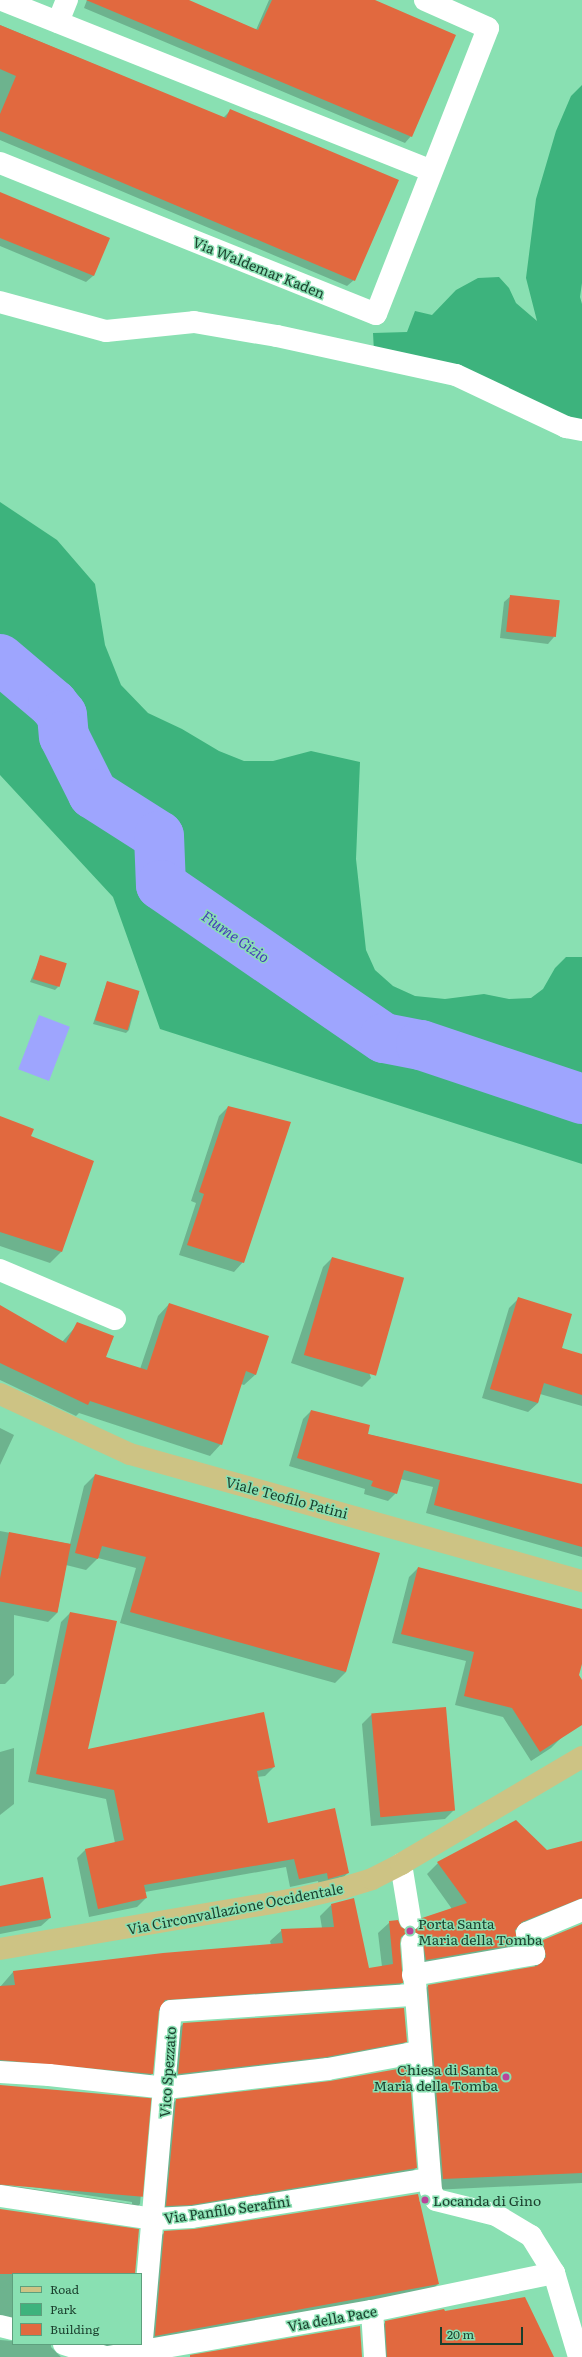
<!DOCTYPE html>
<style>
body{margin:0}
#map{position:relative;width:582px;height:2357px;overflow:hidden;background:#89e0b2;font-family:Literata,serif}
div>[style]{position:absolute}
.green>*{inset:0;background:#3db37d}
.water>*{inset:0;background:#9ea5fe;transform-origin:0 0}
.shadow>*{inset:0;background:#0003}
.river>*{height:50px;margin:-25px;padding:0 25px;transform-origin:25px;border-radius:25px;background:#9ea5fe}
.building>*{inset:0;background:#e1693f;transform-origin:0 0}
.minor>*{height:22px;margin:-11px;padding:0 11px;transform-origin:11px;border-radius:11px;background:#fff}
.major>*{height:22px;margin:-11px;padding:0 11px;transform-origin:11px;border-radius:11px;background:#cdc384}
.dots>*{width:11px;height:11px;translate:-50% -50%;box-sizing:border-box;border:2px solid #89e0b2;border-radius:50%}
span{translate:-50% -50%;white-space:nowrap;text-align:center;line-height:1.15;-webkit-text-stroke:3px #89e0b2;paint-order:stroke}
.street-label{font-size:14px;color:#1a3f2d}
.poi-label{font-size:14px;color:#1a3f2d}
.left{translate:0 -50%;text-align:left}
.right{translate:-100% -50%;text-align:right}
.water-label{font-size:15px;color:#483dbb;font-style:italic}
.legend{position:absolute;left:12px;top:2273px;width:130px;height:72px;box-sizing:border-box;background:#89e0b2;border:1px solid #5da07d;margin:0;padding:5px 7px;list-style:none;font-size:12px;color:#1a3f2d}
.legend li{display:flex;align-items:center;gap:8px;height:20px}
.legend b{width:20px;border:1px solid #5da07d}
.scale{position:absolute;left:440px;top:2327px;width:83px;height:18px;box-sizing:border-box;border:2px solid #1a3f2d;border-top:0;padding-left:5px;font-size:12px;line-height:14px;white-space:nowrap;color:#1a3f2d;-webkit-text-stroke:3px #89e0b2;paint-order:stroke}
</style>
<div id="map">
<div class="green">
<div style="clip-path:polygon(582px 85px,582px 283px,580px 297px,582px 304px,582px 434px,374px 352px,373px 333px,407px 332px,415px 311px,432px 315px,456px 290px,478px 278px,499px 277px,509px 288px,516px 303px,537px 321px,526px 278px,536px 199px,556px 131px,571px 96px)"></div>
<div style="clip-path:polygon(0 502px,57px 540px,95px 584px,105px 645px,121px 685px,148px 713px,182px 729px,219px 751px,244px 761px,273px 761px,311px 751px,360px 762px,356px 859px,366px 950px,375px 970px,393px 986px,415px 996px,445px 999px,484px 994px,509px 999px,531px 998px,543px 989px,555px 968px,566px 957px,582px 957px,582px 1164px,160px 1029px,113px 897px,0 775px)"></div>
</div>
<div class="water">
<div style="left:39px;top:1015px;width:33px;height:58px;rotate:21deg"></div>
</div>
<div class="shadow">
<div style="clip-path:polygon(87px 0,187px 0,256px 30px,269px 0,372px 0,411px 136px,405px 143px,84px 8px)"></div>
<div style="clip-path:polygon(0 25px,223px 118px,231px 110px,354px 280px,347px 286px,0 140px)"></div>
<div style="clip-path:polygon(0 194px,109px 238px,93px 276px,86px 282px,0 246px)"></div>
<div style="clip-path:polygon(511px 596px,554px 637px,548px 644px,500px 638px,504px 602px)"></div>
<div style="clip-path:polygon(41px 956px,58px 987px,55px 990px,30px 982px)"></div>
<div style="clip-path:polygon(107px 982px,139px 992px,129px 1030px,126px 1033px,93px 1024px)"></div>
<div style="clip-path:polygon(228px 1107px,243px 1262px,234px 1272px,179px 1255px,196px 1203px,191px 1201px,219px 1116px)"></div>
<div style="clip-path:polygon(0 1117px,29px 1137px,61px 1252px,50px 1263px,0 1246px)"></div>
<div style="clip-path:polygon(332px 1258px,371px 1378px,362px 1387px,291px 1363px,323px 1267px)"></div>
<div style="clip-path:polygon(518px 1299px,560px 1348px,582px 1355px,582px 1406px,540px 1394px,538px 1403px,528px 1412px,482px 1398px,509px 1308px)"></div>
<div style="clip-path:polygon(169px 1304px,256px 1374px,244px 1385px,241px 1384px,221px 1444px,210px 1456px,79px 1413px,76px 1416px,0 1380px,0 1306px,62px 1342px,78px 1324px,105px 1357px,140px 1369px,158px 1316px)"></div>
<div style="clip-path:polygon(311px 1411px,367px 1434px,582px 1486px,582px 1557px,426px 1513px,433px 1487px,400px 1479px,396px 1493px,388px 1501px,364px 1494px,365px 1489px,289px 1466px,303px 1419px)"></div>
<div style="clip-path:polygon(0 1428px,14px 1435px,0 1465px)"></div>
<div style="clip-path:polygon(95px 1475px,346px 1672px,335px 1683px,120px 1623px,136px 1568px,98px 1558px,86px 1570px,66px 1565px,57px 1613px,48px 1622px,14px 1615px,14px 1675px,5px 1684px,0 1684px,0 1531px,70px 1544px,84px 1486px)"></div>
<div style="clip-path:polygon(418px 1568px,582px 1610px,582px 1661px,561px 1738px,551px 1748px,531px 1761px,503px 1717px,455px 1705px,466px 1661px,392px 1643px,409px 1577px)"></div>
<div style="clip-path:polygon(70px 1613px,87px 1750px,274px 1767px,265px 1776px,257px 1777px,267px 1824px,348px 1873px,339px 1881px,319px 1887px,318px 1881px,290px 1887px,286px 1867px,145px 1892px,146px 1898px,137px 1907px,89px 1917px,77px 1858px,85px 1850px,115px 1843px,106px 1799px,28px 1782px,61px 1622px)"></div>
<div style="clip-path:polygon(445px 1708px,454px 1810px,445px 1819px,371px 1826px,362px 1724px,371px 1715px)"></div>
<div style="clip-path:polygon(14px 1748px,14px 1804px,0 1815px,0 1752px)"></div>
<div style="clip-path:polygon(582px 1842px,582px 1916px,566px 1909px,514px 1931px,516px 1944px,505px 1955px,415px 1971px,409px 1937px,411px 1931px,423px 1919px,452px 1909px,427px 1874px,438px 1863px,547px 1851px)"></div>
<div style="clip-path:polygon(0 1887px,50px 1918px,41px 1926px,0 1934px)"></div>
<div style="clip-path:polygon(331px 1905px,368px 1969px,382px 1967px,378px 1933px,390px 1922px,408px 1931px,399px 1940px,402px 1983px,390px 1994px,157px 2011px,152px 2074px,141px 2085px,0 2072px,0 1987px,13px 1972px,271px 1945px,270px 1941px,282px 1930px,322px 1928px,320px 1916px)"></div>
<div style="clip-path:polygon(582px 1925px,582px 2183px,432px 2190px,417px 1997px,428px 1986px,535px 1967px,532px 1952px,543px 1941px)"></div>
<div style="clip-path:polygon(183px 2024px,406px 2041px,395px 2053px,167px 2085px,172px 2035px)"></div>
<div style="clip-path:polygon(0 2086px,150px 2100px,140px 2204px,129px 2215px,0 2196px,0 2184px,132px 2204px,132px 2202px,0 2182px)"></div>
<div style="clip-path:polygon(176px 2100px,416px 2168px,404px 2179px,156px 2217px,165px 2112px)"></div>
<div style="clip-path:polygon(0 2210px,134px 2274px,13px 2274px,13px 2335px,0 2327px)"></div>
<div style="clip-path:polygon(194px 2230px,438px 2284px,427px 2295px,144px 2347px,153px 2243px,165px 2232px)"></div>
<div style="clip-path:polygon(444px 2312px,553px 2357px,376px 2357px,374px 2333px,386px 2322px)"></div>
<div style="clip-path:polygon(0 2340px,13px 2341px,13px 2344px,51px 2344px,51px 2347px,61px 2357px,0 2357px)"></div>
<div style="clip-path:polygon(55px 2344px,125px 2344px,117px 2351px)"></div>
</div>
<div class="river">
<div style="left:0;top:659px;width:70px;rotate:40.3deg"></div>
<div style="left:53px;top:704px;width:14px;rotate:51deg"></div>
<div style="left:62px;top:715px;width:21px;rotate:85deg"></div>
<div style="left:64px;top:736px;width:65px;rotate:63.4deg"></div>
<div style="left:93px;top:794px;width:78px;rotate:32.5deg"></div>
<div style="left:159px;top:836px;width:49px;rotate:87.7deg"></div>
<div style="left:161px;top:885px;width:270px;rotate:34.5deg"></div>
<div style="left:384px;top:1038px;width:38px;rotate:11deg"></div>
<div style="left:421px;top:1045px;width:170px;rotate:18.5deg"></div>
</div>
<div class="building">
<div style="clip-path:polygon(86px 0,189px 0,258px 30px,272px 0,375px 0,456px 35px,412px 137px)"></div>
<div style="clip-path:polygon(0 25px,226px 118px,230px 109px,399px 180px,355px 281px,0 131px,0 114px,16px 76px,0 69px)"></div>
<div style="clip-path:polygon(0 192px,110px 238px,94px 276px,0 238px)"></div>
<div style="left:510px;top:595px;width:50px;height:37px;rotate:6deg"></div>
<div style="left:40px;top:955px;width:28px;height:25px;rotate:17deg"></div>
<div style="left:107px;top:981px;width:34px;height:41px;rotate:17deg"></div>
<div style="clip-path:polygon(228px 1106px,291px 1122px,244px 1263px,187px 1245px,204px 1194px,199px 1192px)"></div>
<div style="clip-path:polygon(0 1116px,34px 1129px,31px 1136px,94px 1161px,62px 1252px,0 1232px)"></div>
<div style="left:332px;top:1257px;width:75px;height:102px;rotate:16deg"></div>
<div style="clip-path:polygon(518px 1297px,572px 1314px,562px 1348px,582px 1354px,582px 1395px,544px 1383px,538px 1403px,490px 1389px)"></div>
<div style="clip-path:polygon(169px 1303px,269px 1336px,256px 1375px,246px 1371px,222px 1445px,90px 1401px,88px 1405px,0 1363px,0 1305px,66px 1343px,77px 1322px,114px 1336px,106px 1357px,147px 1370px)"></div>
<div style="clip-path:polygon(311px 1410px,370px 1425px,368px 1434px,582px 1484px,582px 1547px,434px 1505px,440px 1480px,404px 1470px,397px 1494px,371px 1486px,373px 1481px,297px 1458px)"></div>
<div style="clip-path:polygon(95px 1474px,380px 1553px,346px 1672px,130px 1612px,146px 1557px,102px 1546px,98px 1559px,75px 1553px)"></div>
<div style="left:9px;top:1532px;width:63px;height:70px;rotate:11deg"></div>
<div style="clip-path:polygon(418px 1567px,582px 1609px,582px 1664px,579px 1675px,582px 1680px,582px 1725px,540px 1752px,512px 1708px,464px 1696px,474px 1652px,401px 1634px)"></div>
<div style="clip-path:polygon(70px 1612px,117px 1621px,88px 1749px,264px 1712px,275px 1767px,257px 1771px,268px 1823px,335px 1808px,349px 1873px,328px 1879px,327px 1873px,299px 1879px,294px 1859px,144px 1885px,147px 1898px,98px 1909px,85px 1849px,124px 1840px,114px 1790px,36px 1774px)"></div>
<div style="left:446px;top:1707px;width:104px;height:75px;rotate:85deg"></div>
<div style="clip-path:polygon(516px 1820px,547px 1850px,582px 1841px,582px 1898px,522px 1922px,515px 1930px,518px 1944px,426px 1960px,422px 1936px,413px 1931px,418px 1928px,422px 1918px,467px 1903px,437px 1862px)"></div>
<div style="clip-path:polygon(43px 1877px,51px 1918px,0 1927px,0 1886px)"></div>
<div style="clip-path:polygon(354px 1898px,369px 1968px,393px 1964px,389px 1921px,398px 1920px,401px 1927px,409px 1931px,401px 1937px,400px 1944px,403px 1983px,165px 2000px,159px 2010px,153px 2074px,0 2060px,0 1986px,15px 1985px,13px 1971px,163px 1953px,283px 1943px,281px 1929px,334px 1927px,331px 1904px)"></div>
<div style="clip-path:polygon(582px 1924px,582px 2173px,443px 2179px,428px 1985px,537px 1966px,546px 1957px,543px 1940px)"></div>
<div style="clip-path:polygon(404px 2008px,407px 2042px,326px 2057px,178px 2074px,183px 2023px)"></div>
<div style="clip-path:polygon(409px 2067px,417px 2168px,191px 2205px,166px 2206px,176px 2099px,330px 2081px)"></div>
<div style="left:0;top:2085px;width:152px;height:99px;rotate:5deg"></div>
<div style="clip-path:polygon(418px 2194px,439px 2284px,155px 2336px,164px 2231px,194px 2229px)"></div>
<div style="clip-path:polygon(0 2209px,139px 2229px,135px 2274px,0 2274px)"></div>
<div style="clip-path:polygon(525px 2297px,554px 2357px,387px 2357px,385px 2321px,444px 2309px,445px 2311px)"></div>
<div style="clip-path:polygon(360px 2326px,362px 2357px,190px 2357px,190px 2355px)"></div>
</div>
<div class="minor">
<div style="left:2px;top:0;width:462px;rotate:21.7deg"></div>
<div style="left:58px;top:22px;width:24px;rotate:-68deg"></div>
<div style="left:0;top:163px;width:405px;rotate:21.9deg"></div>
<div style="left:376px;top:314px;width:307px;rotate:-68.6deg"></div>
<div style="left:488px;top:28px;width:69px;rotate:-156deg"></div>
<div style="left:0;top:302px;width:110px;rotate:15.3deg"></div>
<div style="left:106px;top:331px;width:88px;rotate:-5.8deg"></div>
<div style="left:194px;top:322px;width:84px;rotate:9.6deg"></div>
<div style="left:277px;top:336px;width:183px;rotate:12.3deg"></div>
<div style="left:456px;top:375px;width:122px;rotate:25.3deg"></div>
<div style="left:566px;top:427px;width:16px;rotate:11deg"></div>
<div style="left:0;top:1270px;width:125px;rotate:23.1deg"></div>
<div style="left:401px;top:1864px;width:56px;rotate:80.7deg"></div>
<div style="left:412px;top:1943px;width:249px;rotate:85.6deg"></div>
<div style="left:431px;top:2191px;width:10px;rotate:61deg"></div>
<div style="left:436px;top:2200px;width:62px;rotate:14deg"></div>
<div style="left:496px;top:2215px;width:41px;rotate:31deg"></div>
<div style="left:531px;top:2236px;width:44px;rotate:58.1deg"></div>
<div style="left:554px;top:2273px;width:88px;rotate:73.4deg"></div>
<div style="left:413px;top:1975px;width:123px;rotate:-9.8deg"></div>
<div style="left:534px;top:1954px;width:22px;rotate:-108deg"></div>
<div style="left:527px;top:1933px;width:60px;rotate:-22.7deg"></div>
<div style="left:0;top:2072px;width:49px;rotate:3.5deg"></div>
<div style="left:49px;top:2075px;width:118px;rotate:6.3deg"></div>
<div style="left:166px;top:2088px;width:163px;rotate:-6.7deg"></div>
<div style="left:328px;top:2069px;width:93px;rotate:-10.6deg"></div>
<div style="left:0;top:2196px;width:156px;rotate:8.5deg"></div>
<div style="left:154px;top:2219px;width:38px;rotate:-3deg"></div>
<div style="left:192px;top:2217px;width:241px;rotate:-9.1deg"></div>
<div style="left:372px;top:2311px;width:46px;rotate:86.3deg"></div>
<div style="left:0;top:2326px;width:13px;rotate:13deg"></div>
<div style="left:64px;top:2344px;width:43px;rotate:17.6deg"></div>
<div style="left:141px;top:2351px;width:341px;rotate:-85deg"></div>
<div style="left:171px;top:2011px;width:244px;rotate:-3.8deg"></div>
<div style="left:108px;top:2357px;width:268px;rotate:-9.9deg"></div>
<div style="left:372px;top:2311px;width:186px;rotate:-11.8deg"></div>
</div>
<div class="major">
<div style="left:0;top:1394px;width:143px;rotate:24.8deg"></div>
<div style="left:130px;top:1454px;width:470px;rotate:15.7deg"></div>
<div style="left:0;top:1949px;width:300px;rotate:-9.6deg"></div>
<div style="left:296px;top:1899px;width:48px;rotate:-13.2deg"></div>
<div style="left:343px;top:1888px;width:30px;rotate:-17deg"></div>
<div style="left:372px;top:1879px;width:33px;rotate:-27deg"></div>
<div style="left:401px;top:1864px;width:210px;rotate:-30.6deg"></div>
</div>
<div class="dots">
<div style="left:410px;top:1931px;background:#ba449b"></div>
<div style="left:506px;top:2077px;background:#ba449b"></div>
<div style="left:425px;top:2200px;background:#ba449b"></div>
</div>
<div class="street-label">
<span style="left:259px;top:267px;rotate:22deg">Via Waldemar Kaden</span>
<span style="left:287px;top:1497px;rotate:15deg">Viale Teofilo Patini</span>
<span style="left:235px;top:1908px;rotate:-11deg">Via Circonvallazione Occidentale</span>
<span style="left:167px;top:2072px;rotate:-86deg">Vico Spezzato</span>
<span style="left:227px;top:2209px;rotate:-8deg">Via Panfilo Serafini</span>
<span style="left:332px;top:2318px;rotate:-10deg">Via della Pace</span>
</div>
<div class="poi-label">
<span class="left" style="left:418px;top:1931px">Porta Santa<br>Maria della Tomba</span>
<span class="right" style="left:498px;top:2077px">Chiesa di Santa<br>Maria della Tomba</span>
<span class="left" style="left:433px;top:2200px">Locanda di Gino</span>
</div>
<div class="water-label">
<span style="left:236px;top:936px;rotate:35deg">Fiume Gizio</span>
</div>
<ul class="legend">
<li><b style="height:5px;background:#cdc384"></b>Road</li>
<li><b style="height:11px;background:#3db37d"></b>Park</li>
<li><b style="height:11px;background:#e1693f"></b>Building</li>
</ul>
<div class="scale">20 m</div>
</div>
